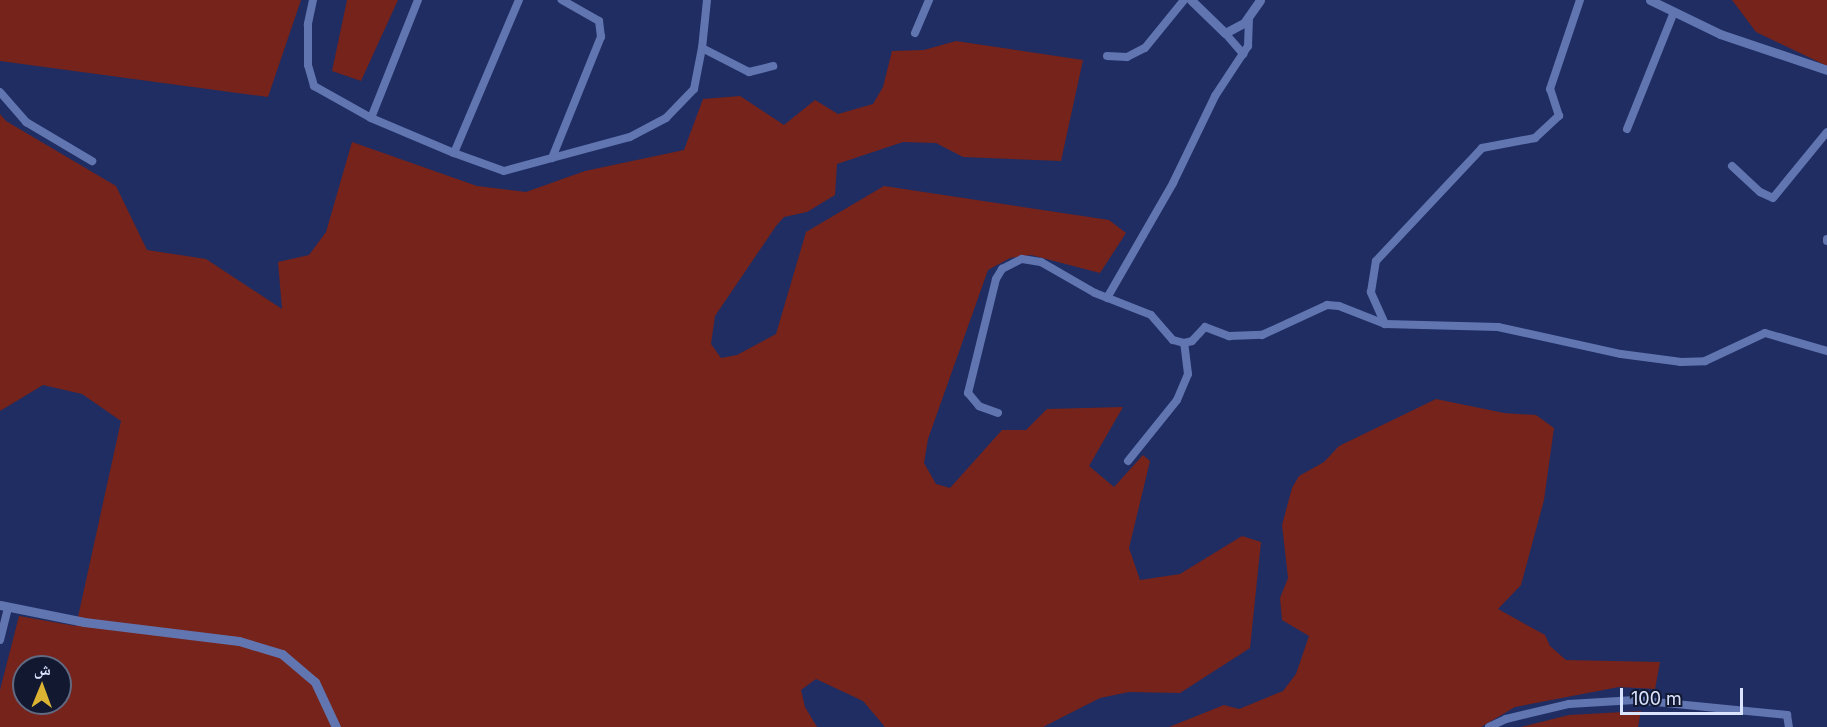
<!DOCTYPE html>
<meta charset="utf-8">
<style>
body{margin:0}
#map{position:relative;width:1827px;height:727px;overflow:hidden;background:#1f2d62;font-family:Inter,"Noto Naskh Arabic",sans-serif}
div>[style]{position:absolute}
.green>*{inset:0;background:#75231b}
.minor>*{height:8px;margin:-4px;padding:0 4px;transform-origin:4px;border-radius:4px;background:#6175b1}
.tertiary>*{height:9px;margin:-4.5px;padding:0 4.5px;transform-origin:4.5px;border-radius:4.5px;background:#6175b1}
span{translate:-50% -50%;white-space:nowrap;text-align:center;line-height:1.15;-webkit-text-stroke:5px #111830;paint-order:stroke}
.north{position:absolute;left:12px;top:655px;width:60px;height:60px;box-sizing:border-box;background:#111830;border:2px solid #616a83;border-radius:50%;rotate:1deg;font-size:16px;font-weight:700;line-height:24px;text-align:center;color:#dae4ff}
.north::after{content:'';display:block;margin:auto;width:21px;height:27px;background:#dcb233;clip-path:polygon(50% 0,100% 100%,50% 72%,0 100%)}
.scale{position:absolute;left:1620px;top:688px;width:123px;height:27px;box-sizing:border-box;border:3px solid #dae4ff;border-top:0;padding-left:8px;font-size:18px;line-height:21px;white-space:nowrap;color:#dae4ff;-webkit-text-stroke:4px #111830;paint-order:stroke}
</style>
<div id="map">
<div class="green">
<div style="clip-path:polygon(0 0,301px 0,268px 97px,0 61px)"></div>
<div style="clip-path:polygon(347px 0,398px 0,361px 81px,332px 71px)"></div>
<div style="clip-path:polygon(1732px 0,1827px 0,1827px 66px,1756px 32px)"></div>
<div style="clip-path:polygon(evenodd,956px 41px,1083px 60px,1061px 161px,963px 157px,936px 143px,903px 142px,837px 164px,835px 195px,807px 212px,784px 217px,776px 226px,715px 316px,711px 344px,721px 358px,737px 355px,776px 334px,806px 232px,884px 186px,1109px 220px,1126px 233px,1100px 273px,1031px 255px,1010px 258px,988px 270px,928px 439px,924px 463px,936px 484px,950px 488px,1002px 430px,1026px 430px,1047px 409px,1123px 407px,1089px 466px,1114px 487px,1143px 455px,1150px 461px,1129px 548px,1140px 580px,1180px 574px,1242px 536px,1261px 542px,1250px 648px,1180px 693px,1129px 692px,1100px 698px,1043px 727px,885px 727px,863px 701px,816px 679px,801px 690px,805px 707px,817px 727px,0 727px,0 690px,19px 616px,76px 626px,121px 421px,82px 394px,43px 385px,0 411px,0 114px,6px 121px,116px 186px,147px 250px,206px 259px,282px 309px,278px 262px,309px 255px,326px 232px,352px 142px,477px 186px,526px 192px,585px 171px,684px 150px,703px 99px,740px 96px,784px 125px,815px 100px,838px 114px,873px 104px,883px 87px,892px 51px,924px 50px,956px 41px,24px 667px,60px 667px,60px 703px,24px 703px,24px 667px)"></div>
<div style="clip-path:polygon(1436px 399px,1504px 413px,1536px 415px,1554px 428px,1544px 500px,1521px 585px,1498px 609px,1545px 635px,1550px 646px,1566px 660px,1660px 662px,1655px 689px,1619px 687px,1515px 707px,1481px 727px,1169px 727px,1224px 705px,1239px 709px,1283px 691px,1296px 674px,1309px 636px,1282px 620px,1280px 598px,1288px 578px,1282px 525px,1292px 488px,1299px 476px,1324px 462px,1339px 446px)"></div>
<div style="clip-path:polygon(1641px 711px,1638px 727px,1521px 727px,1569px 715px)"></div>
</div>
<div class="minor">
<div style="left:313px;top:0;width:25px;rotate:102deg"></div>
<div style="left:308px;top:24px;width:41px;rotate:90deg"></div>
<div style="left:308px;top:65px;width:22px;rotate:74deg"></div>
<div style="left:314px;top:86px;width:65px;rotate:29.3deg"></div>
<div style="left:371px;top:118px;width:127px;rotate:-68.3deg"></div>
<div style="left:707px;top:0;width:48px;rotate:95.9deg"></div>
<div style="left:702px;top:48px;width:53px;rotate:27.1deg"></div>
<div style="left:749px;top:72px;width:25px;rotate:-14deg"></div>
<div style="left:915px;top:33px;width:36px;rotate:-67deg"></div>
<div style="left:1225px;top:33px;width:28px;rotate:49deg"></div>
<div style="left:1107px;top:56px;width:20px;rotate:3deg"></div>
<div style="left:1127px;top:57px;width:20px;rotate:-27deg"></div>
<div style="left:1145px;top:48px;width:62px;rotate:-50.9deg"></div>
<div style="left:0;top:92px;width:40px;rotate:49deg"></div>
<div style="left:26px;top:122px;width:77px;rotate:30.6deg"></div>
<div style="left:371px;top:118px;width:90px;rotate:22.9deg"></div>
<div style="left:454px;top:153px;width:166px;rotate:-67deg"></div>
<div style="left:1627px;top:129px;width:126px;rotate:-68.1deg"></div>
<div style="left:454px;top:153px;width:53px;rotate:19.8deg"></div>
<div style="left:504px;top:171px;width:50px;rotate:-15.2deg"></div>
<div style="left:552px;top:158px;width:131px;rotate:-68deg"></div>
<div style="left:601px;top:37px;width:16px;rotate:-97deg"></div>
<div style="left:599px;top:21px;width:43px;rotate:-150.4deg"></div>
<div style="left:552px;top:158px;width:81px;rotate:-15.1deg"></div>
<div style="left:630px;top:137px;width:41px;rotate:-27.8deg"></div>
<div style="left:666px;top:118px;width:40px;rotate:-46deg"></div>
<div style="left:694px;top:89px;width:42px;rotate:-79deg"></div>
<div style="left:1732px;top:166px;width:38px;rotate:43deg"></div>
<div style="left:1760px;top:192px;width:14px;rotate:25deg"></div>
<div style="left:1773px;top:198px;width:85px;rotate:-50.7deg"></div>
<div style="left:1827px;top:239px;width:2px;rotate:90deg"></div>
<div style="left:1107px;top:298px;width:133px;rotate:-60.1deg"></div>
<div style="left:1173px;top:183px;width:97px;rotate:-64.2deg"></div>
<div style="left:1215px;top:96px;width:60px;rotate:-56.6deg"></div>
<div style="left:1248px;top:46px;width:29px;rotate:-88deg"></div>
<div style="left:1385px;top:324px;width:35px;rotate:-114deg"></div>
<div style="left:1371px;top:292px;width:31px;rotate:-81deg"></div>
<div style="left:1376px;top:261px;width:155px;rotate:-46.8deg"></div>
<div style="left:1482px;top:148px;width:54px;rotate:-10.7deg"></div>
<div style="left:1535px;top:138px;width:33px;rotate:-43deg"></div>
<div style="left:1559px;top:116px;width:28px;rotate:-108deg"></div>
<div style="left:1550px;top:89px;width:94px;rotate:-71.4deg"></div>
<div style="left:998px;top:413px;width:20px;rotate:-160deg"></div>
<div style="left:979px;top:406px;width:17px;rotate:-130deg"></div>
<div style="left:968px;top:393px;width:117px;rotate:-76.2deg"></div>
<div style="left:996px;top:279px;width:12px;rotate:-59deg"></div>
<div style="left:1002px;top:269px;width:22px;rotate:-27deg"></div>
<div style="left:1022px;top:259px;width:19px;rotate:9deg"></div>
<div style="left:1041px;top:262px;width:62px;rotate:29.9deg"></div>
<div style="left:1095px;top:293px;width:60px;rotate:21.4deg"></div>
<div style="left:1151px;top:315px;width:33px;rotate:49deg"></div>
<div style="left:1173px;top:340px;width:11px;rotate:15deg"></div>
<div style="left:1184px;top:343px;width:8px;rotate:-14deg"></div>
<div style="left:1192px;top:341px;width:19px;rotate:-47deg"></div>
<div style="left:1205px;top:327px;width:26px;rotate:21deg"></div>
<div style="left:1229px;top:336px;width:33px;rotate:-2deg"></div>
<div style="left:1262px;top:335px;width:72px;rotate:-24.8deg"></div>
<div style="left:1327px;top:305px;width:12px;rotate:5deg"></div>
<div style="left:1339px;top:306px;width:49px;rotate:21.4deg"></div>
<div style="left:1385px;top:324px;width:113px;rotate:1.5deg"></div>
<div style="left:1498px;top:327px;width:126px;rotate:12.4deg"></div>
<div style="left:1621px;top:354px;width:61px;rotate:7.6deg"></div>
<div style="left:1681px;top:362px;width:24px;rotate:-2deg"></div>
<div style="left:1705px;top:361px;width:66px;rotate:-25deg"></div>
<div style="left:1765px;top:333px;width:65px;rotate:16.2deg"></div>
<div style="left:1128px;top:461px;width:78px;rotate:-51.2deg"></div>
<div style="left:1177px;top:400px;width:28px;rotate:-67deg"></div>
<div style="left:1188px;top:374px;width:31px;rotate:-97deg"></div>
<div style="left:0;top:640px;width:33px;rotate:-76deg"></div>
<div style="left:1489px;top:727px;width:19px;rotate:-25deg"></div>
<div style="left:1506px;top:719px;width:65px;rotate:-13.4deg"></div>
<div style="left:1569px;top:704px;width:66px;rotate:-3.5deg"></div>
<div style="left:1635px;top:700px;width:153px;rotate:5.6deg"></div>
<div style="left:1787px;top:715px;width:12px;rotate:81deg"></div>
</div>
<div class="tertiary">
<div style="left:1191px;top:0;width:47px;rotate:44.1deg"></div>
<div style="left:1225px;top:33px;width:21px;rotate:-28deg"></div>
<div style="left:1244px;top:23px;width:28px;rotate:-55deg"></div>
<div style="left:1650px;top:0;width:78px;rotate:25.9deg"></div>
<div style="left:1720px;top:34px;width:113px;rotate:18.6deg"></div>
<div style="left:0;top:605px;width:86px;rotate:11.4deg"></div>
<div style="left:84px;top:622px;width:156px;rotate:7deg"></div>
<div style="left:239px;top:641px;width:45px;rotate:16.8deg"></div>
<div style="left:282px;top:654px;width:43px;rotate:40.3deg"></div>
<div style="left:315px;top:682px;width:50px;rotate:65deg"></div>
</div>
<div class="north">ش</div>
<div class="scale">100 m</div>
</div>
